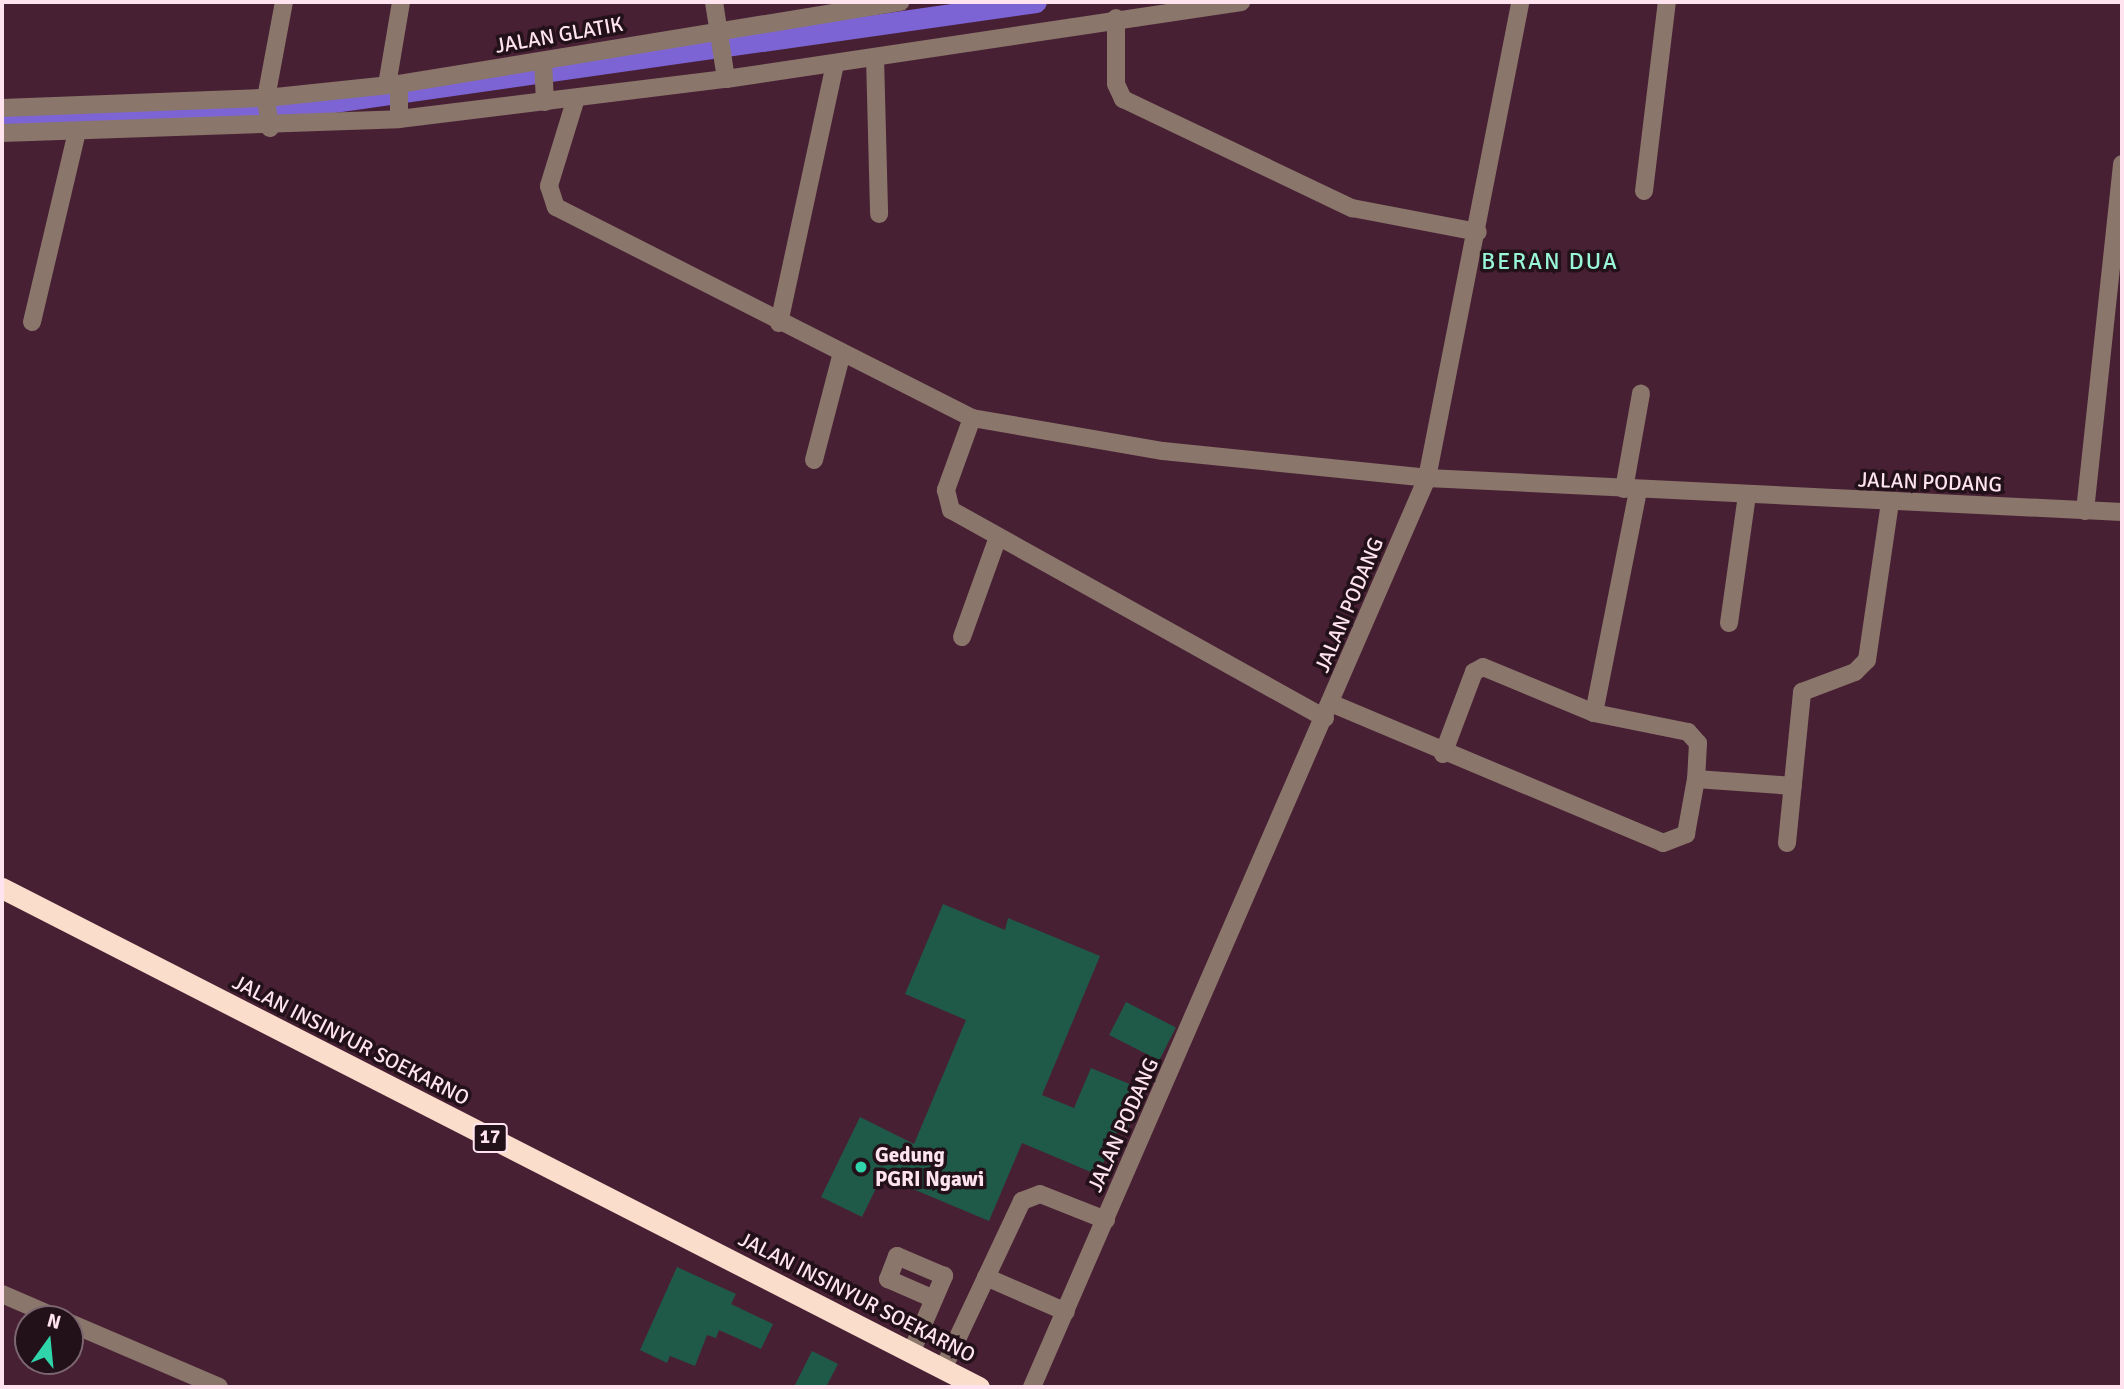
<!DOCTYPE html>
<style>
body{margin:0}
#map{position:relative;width:2124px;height:1389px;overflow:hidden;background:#482034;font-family:Signika,sans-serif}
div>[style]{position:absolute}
.canal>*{height:21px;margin:-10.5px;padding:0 10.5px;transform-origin:10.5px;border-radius:10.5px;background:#7d64d5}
.building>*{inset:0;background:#1f5947;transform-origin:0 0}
.minor>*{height:18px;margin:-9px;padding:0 9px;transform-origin:9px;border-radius:9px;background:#8a766b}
.highway>*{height:21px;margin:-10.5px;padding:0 10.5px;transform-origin:10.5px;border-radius:10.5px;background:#fbddcc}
.dots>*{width:19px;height:19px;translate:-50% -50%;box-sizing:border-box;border:4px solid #23111a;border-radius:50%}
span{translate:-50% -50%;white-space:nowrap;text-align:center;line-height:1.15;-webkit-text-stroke:7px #23111a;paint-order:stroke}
.shield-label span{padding:2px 5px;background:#23111a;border:2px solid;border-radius:5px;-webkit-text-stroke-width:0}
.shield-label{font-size:19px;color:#ffe4ef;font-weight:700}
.street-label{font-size:21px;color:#ffe4ef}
.poi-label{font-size:21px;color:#ffe4ef;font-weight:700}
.left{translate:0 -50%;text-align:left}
.neighbourhood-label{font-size:23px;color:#99f6d6;letter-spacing:2px}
.frame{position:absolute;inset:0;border:4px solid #ffe4ef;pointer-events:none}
.north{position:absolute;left:14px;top:1305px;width:70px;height:70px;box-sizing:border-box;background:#23111a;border:2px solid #7b656f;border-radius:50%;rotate:15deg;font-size:19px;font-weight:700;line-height:28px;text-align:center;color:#ffe4ef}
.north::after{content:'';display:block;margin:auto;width:24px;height:32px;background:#30d4aa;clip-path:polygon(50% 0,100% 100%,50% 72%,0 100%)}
</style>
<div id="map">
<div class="canal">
<div style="left:2px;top:118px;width:310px;rotate:-2.4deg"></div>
<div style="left:312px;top:105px;width:731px;rotate:-8.1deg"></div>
</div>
<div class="building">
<div style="clip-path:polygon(943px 904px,1005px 930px,1008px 918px,1100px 956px,1042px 1095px,1074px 1108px,1091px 1068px,1144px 1090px,1128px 1128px,1120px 1125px,1098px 1175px,1022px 1143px,989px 1221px,882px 1176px,862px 1217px,821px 1197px,860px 1117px,914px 1144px,966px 1020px,905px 994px)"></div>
<div style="left:1126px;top:1002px;width:56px;height:37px;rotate:27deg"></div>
<div style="clip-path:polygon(677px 1267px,736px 1294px,731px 1304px,773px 1324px,761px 1349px,719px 1330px,716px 1338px,707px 1335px,695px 1366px,670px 1356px,667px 1363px,640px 1350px)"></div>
<div style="clip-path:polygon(812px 1351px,838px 1364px,826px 1387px,794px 1387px)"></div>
</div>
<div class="minor">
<div style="left:714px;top:2px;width:78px;rotate:81.1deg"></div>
<div style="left:1116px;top:18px;width:66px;rotate:90deg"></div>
<div style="left:1116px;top:84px;width:17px;rotate:65deg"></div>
<div style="left:1123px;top:99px;width:254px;rotate:25.5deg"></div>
<div style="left:1352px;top:208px;width:128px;rotate:10.8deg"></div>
<div style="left:875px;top:57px;width:157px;rotate:88.5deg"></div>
<div style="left:543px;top:62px;width:40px;rotate:87.1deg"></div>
<div style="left:399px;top:84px;width:35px;rotate:90deg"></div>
<div style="left:387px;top:85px;width:84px;rotate:-80.4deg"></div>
<div style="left:576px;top:98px;width:92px;rotate:107.1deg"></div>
<div style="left:549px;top:186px;width:22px;rotate:72deg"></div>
<div style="left:556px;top:207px;width:466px;rotate:26.9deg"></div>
<div style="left:972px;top:418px;width:194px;rotate:9.8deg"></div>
<div style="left:1163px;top:451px;width:265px;rotate:5.8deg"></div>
<div style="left:1427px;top:478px;width:696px;rotate:2.8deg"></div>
<div style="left:2px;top:108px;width:264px;rotate:-2.2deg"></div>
<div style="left:266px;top:98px;width:134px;rotate:-6deg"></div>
<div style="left:399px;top:84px;width:508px;rotate:-9.3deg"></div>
<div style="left:270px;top:128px;width:30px;rotate:-98deg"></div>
<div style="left:266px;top:98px;width:98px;rotate:-79.4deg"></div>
<div style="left:2px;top:133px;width:397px;rotate:-2deg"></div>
<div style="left:399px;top:119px;width:329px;rotate:-7deg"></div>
<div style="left:726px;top:79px;width:521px;rotate:-8.5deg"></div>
<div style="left:1644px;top:191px;width:190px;rotate:-83.1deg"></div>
<div style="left:32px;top:322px;width:196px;rotate:-76.7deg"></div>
<div style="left:779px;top:323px;width:266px;rotate:-77.8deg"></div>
<div style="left:972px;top:418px;width:77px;rotate:109.9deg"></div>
<div style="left:946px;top:490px;width:21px;rotate:76deg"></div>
<div style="left:951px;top:510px;width:428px;rotate:29.1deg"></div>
<div style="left:814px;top:460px;width:107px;rotate:-75.4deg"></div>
<div style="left:1624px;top:489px;width:97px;rotate:-79.9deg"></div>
<div style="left:2085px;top:511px;width:349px;rotate:-83.9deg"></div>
<div style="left:1729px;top:623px;width:129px;rotate:-82deg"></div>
<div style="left:962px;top:637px;width:106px;rotate:-70.2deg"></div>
<div style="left:1333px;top:704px;width:358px;rotate:22.8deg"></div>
<div style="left:1663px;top:843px;width:25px;rotate:-21deg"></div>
<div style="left:1686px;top:834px;width:56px;rotate:-79.7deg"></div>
<div style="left:1696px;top:779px;width:97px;rotate:4.1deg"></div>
<div style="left:1594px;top:713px;width:227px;rotate:-78.8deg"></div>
<div style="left:1443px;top:754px;width:88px;rotate:-69.3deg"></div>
<div style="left:1474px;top:672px;width:10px;rotate:-29deg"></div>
<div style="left:1483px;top:667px;width:120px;rotate:22.5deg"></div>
<div style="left:1594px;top:713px;width:96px;rotate:11.4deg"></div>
<div style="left:1688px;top:732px;width:15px;rotate:48deg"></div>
<div style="left:1698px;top:743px;width:36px;rotate:93deg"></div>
<div style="left:1787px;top:843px;width:152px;rotate:-84.3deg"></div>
<div style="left:1802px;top:692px;width:57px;rotate:-20.7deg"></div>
<div style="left:1855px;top:672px;width:17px;rotate:-45deg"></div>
<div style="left:1867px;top:660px;width:159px;rotate:-81.7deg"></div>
<div style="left:986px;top:1277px;width:87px;rotate:23.6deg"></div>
<div style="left:2px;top:1294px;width:63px;rotate:23.3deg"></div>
<div style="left:70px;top:1323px;width:162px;rotate:23.2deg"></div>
<div style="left:911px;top:1353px;width:28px;rotate:-67deg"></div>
<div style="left:922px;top:1327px;width:56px;rotate:-66.7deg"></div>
<div style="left:944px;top:1276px;width:51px;rotate:-156.9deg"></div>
<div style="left:897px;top:1256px;width:25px;rotate:111deg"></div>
<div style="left:888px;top:1279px;width:50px;rotate:23.5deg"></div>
<div style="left:943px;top:1369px;width:186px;rotate:-64.8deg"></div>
<div style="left:1022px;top:1201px;width:19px;rotate:-21deg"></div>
<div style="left:1040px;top:1194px;width:71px;rotate:21.5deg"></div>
<div style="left:1032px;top:1387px;width:991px;rotate:-66.51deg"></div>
<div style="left:1427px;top:478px;width:485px;rotate:-78.9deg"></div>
</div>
<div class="highway">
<div style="left:2px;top:888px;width:1097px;rotate:27.06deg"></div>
</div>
<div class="dots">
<div style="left:861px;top:1167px;background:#30d4aa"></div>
</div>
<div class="shield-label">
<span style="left:490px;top:1138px">17</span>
</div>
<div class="street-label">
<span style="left:559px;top:35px;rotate:-10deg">JALAN GLATIK</span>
<span style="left:1930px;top:482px;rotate:2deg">JALAN PODANG</span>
<span style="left:1349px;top:605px;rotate:-67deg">JALAN PODANG</span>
<span style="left:351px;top:1040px;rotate:27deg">JALAN INSINYUR SOEKARNO</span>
<span style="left:1123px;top:1125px;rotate:-66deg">JALAN PODANG</span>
<span style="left:857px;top:1297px;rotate:27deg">JALAN INSINYUR SOEKARNO</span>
</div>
<div class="poi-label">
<span class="left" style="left:875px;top:1167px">Gedung<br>PGRI Ngawi</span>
</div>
<div class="neighbourhood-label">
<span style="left:1550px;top:262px">BERAN DUA</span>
</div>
<div class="frame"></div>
<div class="north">N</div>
</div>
